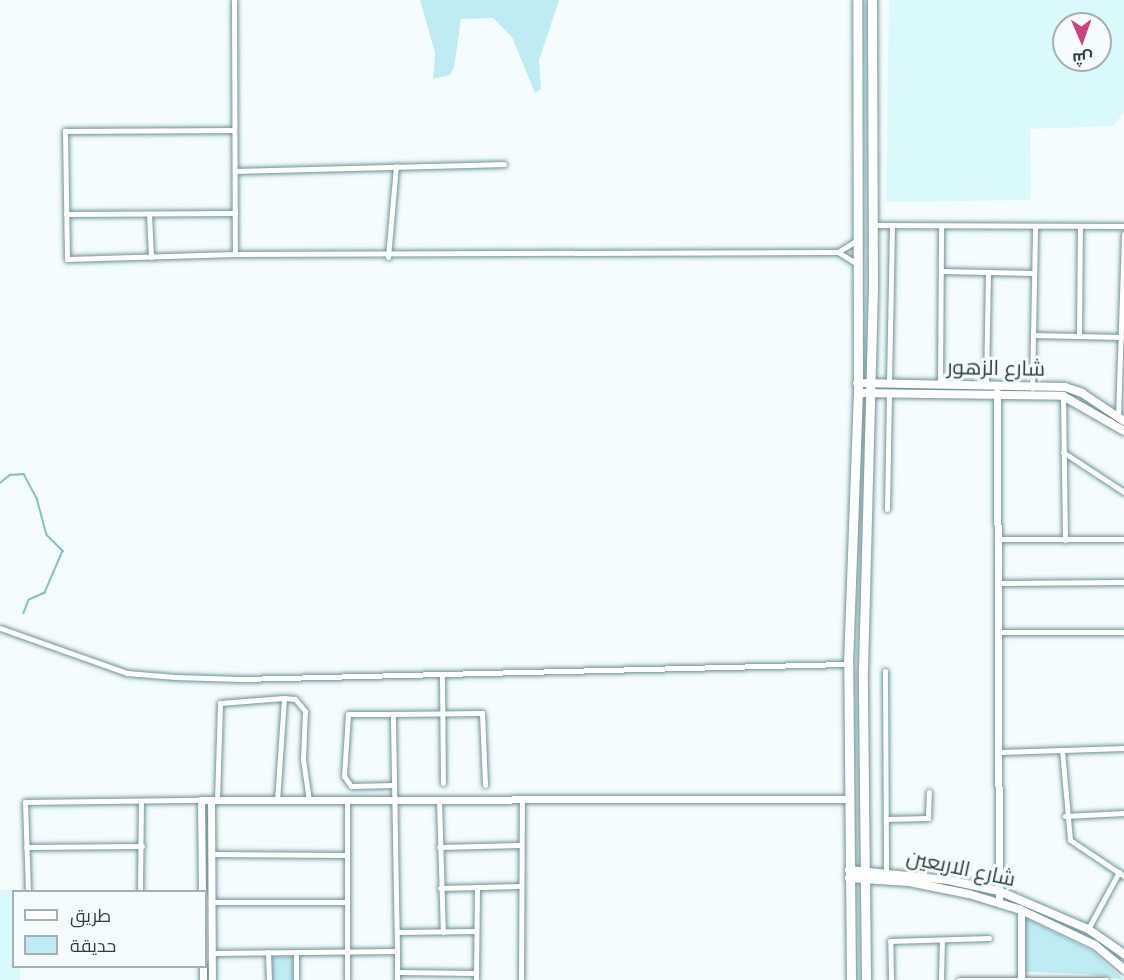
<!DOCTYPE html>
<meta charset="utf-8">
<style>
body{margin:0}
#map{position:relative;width:1124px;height:980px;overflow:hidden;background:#f4fcfd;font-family:Raleway,Cairo,sans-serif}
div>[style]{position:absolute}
.built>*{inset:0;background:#daf9fd}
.green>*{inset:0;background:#beecf2;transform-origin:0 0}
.stream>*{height:1.5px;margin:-0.75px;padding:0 0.75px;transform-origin:0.75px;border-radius:0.75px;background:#7fc2ca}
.roads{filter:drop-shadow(0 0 2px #6c9499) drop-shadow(0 0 2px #6c9499)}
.minor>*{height:5px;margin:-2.5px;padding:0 2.5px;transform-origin:2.5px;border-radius:2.5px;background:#fff}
.tertiary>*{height:7px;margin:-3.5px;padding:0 3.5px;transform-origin:3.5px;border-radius:3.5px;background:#fff}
.secondary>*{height:8px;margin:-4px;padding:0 4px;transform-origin:4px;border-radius:4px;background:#fff}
.primary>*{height:9px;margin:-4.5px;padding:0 4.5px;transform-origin:4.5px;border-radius:4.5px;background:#fff}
span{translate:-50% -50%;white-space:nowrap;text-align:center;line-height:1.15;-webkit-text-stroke:6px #f4fcfd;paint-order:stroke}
.street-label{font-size:21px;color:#2c3d3f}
.legend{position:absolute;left:12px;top:890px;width:195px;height:78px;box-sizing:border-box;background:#f4fcfd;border:2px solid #a4b0b1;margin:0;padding:8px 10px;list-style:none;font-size:18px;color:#2c3d3f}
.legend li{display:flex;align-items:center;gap:12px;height:30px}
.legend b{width:30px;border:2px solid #a4b0b1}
.north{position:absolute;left:1052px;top:12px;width:60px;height:60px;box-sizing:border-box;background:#f4fcfd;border:2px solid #a4b0b1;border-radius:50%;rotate:178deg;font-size:16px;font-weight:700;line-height:24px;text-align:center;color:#2c3d3f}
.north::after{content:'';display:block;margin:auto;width:21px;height:27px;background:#ca4381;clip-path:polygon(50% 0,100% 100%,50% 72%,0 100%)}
</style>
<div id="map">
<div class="built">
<div style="clip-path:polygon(evenodd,889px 0,1124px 0,1124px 112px,1113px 126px,1030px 129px,1031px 200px,886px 202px,889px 0,1064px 24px,1100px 24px,1100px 60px,1064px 60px,1064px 24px)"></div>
<div style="clip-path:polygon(0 890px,20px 890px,14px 892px,14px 966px,20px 967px,20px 980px,0 980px)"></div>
</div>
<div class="green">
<div style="clip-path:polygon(420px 0,559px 0,539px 60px,541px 89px,535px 93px,512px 37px,493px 18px,461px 19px,454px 68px,450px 75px,433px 79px,435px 53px)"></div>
<div style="clip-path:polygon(1025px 918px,1092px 951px,1124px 980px,1088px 974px,1026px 972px)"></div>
<div style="left:272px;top:957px;width:21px;height:23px"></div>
</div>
<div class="stream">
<div style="left:0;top:483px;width:13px;rotate:-39deg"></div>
<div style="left:10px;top:475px;width:14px;rotate:-4deg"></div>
<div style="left:24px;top:474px;width:27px;rotate:62deg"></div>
<div style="left:37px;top:498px;width:38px;rotate:75deg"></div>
<div style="left:47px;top:535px;width:23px;rotate:45deg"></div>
<div style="left:63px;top:551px;width:46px;rotate:113.2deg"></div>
<div style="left:45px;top:593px;width:17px;rotate:156deg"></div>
<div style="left:29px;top:600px;width:14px;rotate:111deg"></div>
</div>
<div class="roads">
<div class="minor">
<div style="left:234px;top:0;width:254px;rotate:89.8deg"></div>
<div style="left:234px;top:130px;width:169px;rotate:179.7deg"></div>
<div style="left:65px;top:131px;width:128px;rotate:89.1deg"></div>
<div style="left:67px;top:259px;width:168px;rotate:-1.7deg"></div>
<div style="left:235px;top:254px;width:603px;rotate:-0.19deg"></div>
<div style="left:838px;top:252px;width:22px;rotate:32deg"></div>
<div style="left:236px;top:171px;width:268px;rotate:-1.5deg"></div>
<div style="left:66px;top:214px;width:169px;rotate:-0.3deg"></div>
<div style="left:149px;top:214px;width:43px;rotate:87.3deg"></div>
<div style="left:873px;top:225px;width:251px;rotate:0.2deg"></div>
<div style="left:838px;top:252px;width:22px;rotate:-32deg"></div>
<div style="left:388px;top:257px;width:91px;rotate:-85deg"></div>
<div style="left:942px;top:271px;width:92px;rotate:1.2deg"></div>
<div style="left:1033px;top:335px;width:88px;rotate:1.3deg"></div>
<div style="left:1079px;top:336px;width:110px;rotate:-89.5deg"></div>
<div style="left:889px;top:383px;width:158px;rotate:-88.9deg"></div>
<div style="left:940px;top:385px;width:159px;rotate:-89.6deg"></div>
<div style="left:986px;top:386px;width:114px;rotate:-89deg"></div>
<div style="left:1032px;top:388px;width:162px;rotate:-88.9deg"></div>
<div style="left:1063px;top:396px;width:144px;rotate:89.2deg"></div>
<div style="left:1118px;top:417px;width:183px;rotate:-88.1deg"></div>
<div style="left:1063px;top:452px;width:73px;rotate:33.3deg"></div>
<div style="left:887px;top:509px;width:116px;rotate:-89deg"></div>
<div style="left:1000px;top:539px;width:124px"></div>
<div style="left:999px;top:583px;width:125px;rotate:-0.5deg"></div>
<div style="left:0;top:628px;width:135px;rotate:19.5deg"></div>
<div style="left:127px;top:673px;width:48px;rotate:4.8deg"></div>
<div style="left:175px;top:677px;width:66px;rotate:1.7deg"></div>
<div style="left:241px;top:679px;width:607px;rotate:-1.42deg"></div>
<div style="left:1000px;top:632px;width:124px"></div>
<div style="left:885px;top:671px;width:200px;rotate:89.7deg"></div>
<div style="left:442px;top:674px;width:109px;rotate:89.5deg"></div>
<div style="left:393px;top:714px;width:45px;rotate:180deg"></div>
<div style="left:348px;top:714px;width:62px;rotate:93.7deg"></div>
<div style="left:344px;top:776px;width:12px;rotate:55deg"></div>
<div style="left:351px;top:786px;width:43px;rotate:-1.3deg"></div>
<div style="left:1062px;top:750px;width:90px;rotate:84.9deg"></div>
<div style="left:1070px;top:840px;width:65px;rotate:33.7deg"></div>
<div style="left:1000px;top:752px;width:124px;rotate:-1.8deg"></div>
<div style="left:217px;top:800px;width:97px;rotate:-88.2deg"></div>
<div style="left:220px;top:703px;width:64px;rotate:-4.5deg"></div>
<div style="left:284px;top:698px;width:11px;rotate:5deg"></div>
<div style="left:295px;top:699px;width:16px;rotate:50deg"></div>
<div style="left:305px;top:711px;width:48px;rotate:92.4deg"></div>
<div style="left:303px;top:759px;width:42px;rotate:81.9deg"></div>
<div style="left:277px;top:801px;width:103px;rotate:-86.1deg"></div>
<div style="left:439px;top:801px;width:131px;rotate:88.3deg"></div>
<div style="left:347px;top:802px;width:178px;rotate:90deg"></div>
<div style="left:1065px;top:816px;width:59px;rotate:-2.9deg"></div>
<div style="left:886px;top:819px;width:42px;rotate:-1.4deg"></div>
<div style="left:928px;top:818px;width:26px;rotate:-88deg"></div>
<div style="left:26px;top:847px;width:116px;rotate:-0.5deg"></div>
<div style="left:439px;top:847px;width:82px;rotate:-1.4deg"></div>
<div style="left:211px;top:854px;width:136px;rotate:0.4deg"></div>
<div style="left:440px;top:888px;width:81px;rotate:-1.4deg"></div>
<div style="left:28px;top:892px;width:90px;rotate:-91.9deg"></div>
<div style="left:25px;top:802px;width:176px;rotate:-0.7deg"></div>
<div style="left:140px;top:892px;width:91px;rotate:-89.4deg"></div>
<div style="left:211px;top:902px;width:135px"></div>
<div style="left:1088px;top:929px;width:65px;rotate:-61.5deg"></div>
<div style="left:397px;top:932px;width:79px;rotate:-0.7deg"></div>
<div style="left:397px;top:951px;width:237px;rotate:-91deg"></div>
<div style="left:393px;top:714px;width:89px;rotate:-0.6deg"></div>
<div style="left:482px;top:713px;width:72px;rotate:87.6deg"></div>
<div style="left:268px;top:952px;width:28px;rotate:88deg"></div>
<div style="left:212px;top:953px;width:185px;rotate:-0.6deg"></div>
<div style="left:397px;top:951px;width:29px;rotate:90deg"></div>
<div style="left:296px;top:953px;width:27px;rotate:90deg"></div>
<div style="left:397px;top:972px;width:79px;rotate:0.7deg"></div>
<div style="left:476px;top:980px;width:93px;rotate:-89.4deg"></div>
<div style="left:521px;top:980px;width:179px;rotate:-89.7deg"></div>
<div style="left:891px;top:980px;width:39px;rotate:-91deg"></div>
<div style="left:890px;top:941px;width:99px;rotate:-1.7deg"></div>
<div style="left:941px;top:980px;width:40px;rotate:-88.6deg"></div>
<div style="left:959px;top:980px;width:147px"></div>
</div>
<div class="tertiary">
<div style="left:997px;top:392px;width:511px;rotate:89.78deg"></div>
<div style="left:211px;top:800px;width:180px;rotate:89.7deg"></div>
<div style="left:202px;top:892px;width:92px;rotate:-90.6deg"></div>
<div style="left:201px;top:800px;width:648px;rotate:-0.09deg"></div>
<div style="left:203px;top:966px;width:14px;rotate:90deg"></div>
<div style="left:1021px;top:980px;width:70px;rotate:-90deg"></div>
</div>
<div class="secondary">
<div style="left:857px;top:383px;width:208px;rotate:1.1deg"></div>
<div style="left:1065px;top:387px;width:18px;rotate:19deg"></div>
<div style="left:1082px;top:393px;width:50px;rotate:33.7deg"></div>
<div style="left:858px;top:393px;width:205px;rotate:0.8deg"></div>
<div style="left:1063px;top:396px;width:70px;rotate:29.8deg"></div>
<div style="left:849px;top:870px;width:100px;rotate:5.8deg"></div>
<div style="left:948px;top:880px;width:52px;rotate:12.2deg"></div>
<div style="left:999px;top:891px;width:97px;rotate:23.1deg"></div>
<div style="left:1088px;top:929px;width:44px;rotate:34.8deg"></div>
<div style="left:849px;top:878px;width:60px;rotate:3.8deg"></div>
<div style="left:909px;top:882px;width:61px;rotate:11.3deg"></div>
<div style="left:969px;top:894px;width:54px;rotate:17.1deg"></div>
<div style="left:1021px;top:910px;width:82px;rotate:25.3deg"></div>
<div style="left:1095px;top:945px;width:38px;rotate:40deg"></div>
</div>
<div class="primary">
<div style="left:851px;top:980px;width:316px;rotate:-90.5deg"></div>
<div style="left:848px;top:664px;width:271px;rotate:-87.9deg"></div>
<div style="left:858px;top:393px;width:393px;rotate:-90.1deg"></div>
<div style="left:866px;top:980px;width:311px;rotate:-90.6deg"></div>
<div style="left:863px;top:669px;width:378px;rotate:-88.5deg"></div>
<div style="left:873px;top:291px;width:291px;rotate:-90.2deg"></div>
</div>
</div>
<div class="street-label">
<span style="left:996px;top:368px;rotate:1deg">شارع الزهور</span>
<span style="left:961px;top:868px;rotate:12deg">شارع الاربعين</span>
</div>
<ul class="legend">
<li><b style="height:8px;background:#fff"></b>طريق</li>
<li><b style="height:16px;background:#beecf2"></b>حديقة</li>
</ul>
<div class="north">ش</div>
</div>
